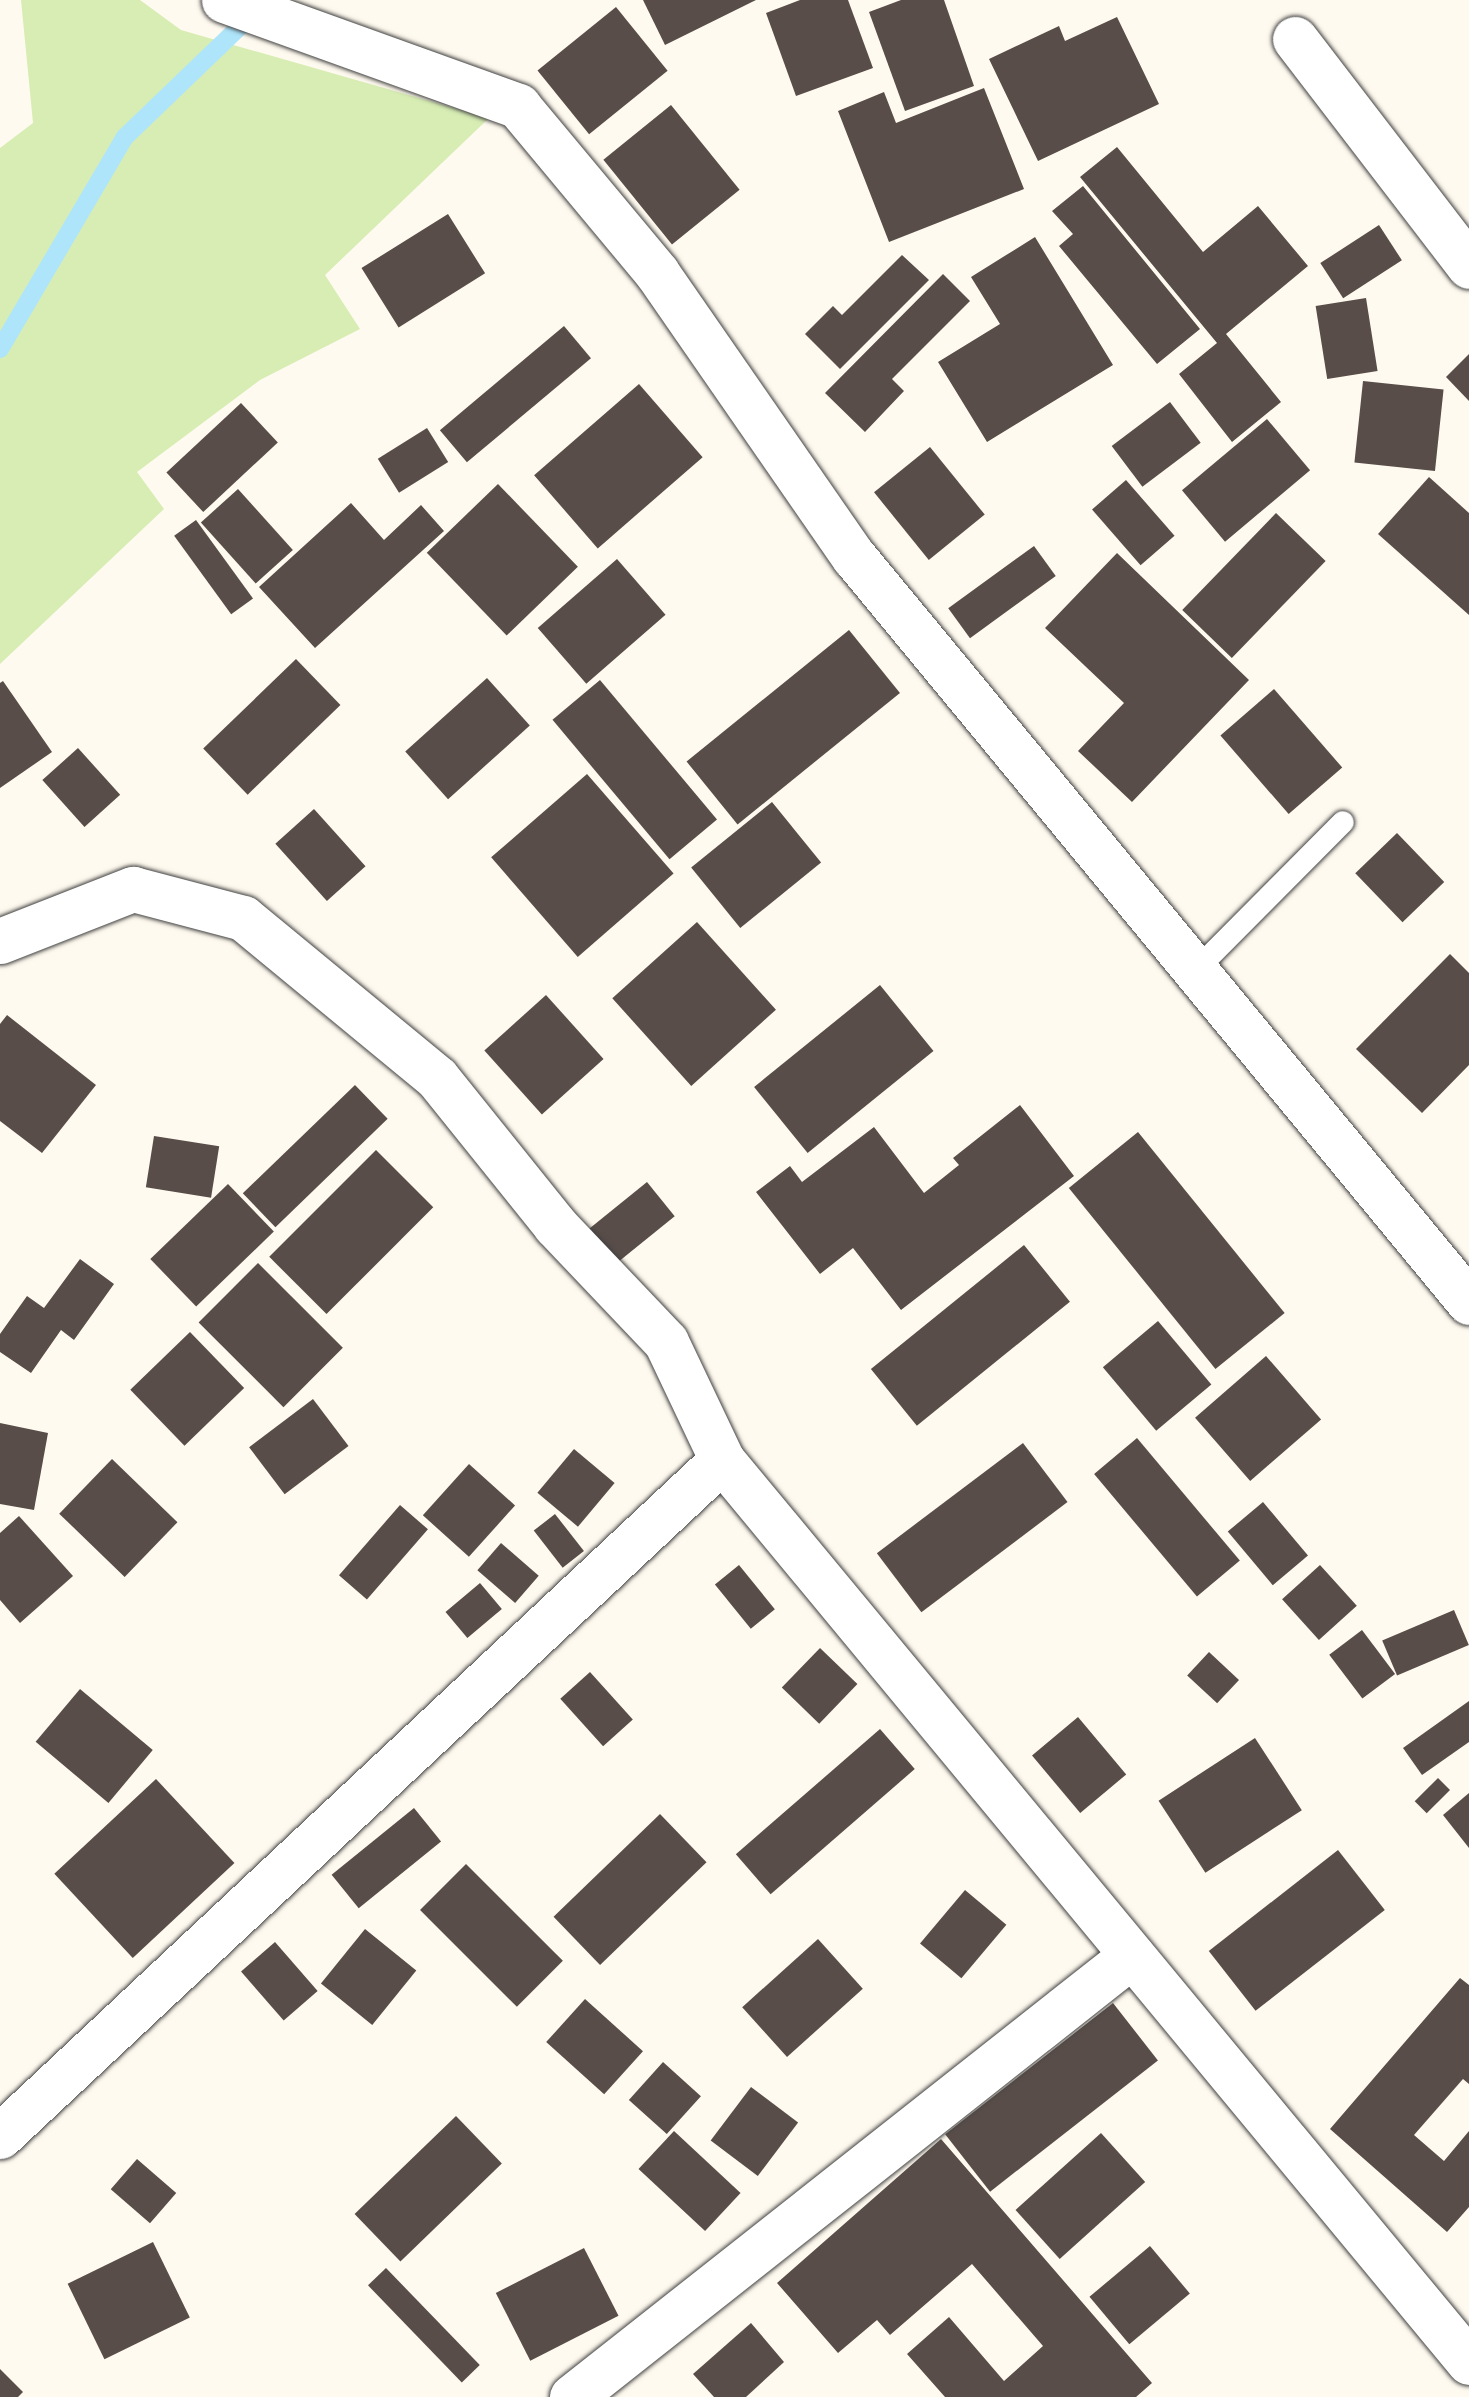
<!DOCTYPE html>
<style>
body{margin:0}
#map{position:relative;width:1469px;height:2397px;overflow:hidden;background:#fffaef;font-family:"Playfair Display",serif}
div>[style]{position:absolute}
.green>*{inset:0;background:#d7edb4}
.stream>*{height:18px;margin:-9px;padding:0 9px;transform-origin:9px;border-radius:9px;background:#aee5fb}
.building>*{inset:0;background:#584d49;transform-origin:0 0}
.roads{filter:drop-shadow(0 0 2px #414141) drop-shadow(0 0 2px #414141)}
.lane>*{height:22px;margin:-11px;padding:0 11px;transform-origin:11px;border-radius:11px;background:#fff}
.street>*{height:45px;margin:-22.5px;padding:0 22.5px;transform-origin:22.5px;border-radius:22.5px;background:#fff}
span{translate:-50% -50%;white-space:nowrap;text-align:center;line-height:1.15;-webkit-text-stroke:10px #fff;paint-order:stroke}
</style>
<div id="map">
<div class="green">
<div style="clip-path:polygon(21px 0,140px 0,181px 30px,489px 118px,325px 275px,360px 329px,260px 380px,137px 472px,164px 509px,0 664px,0 148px,33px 123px)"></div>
</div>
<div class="stream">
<div style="left:0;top:349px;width:246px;rotate:-59.5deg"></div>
<div style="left:125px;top:137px;width:179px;rotate:-43.9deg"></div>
</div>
<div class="building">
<div style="clip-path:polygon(643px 0,756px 0,665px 45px)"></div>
<div style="clip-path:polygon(800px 0,848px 0,873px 68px,796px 96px,766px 13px)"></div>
<div style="clip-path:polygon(901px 0,944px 0,974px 86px,905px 111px,869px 12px)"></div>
<div style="left:616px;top:7px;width:82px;height:101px;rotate:51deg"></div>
<div style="clip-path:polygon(1117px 17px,1159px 104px,1038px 161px,989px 59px,1059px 26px,1065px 41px)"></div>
<div style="clip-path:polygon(984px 88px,1024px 189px,889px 242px,838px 111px,884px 92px,896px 123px)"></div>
<div style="left:671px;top:105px;width:109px;height:87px;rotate:51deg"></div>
<div style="clip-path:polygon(1117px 147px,1203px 252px,1258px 206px,1308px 266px,1226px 334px,1281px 402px,1232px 442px,1179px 374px,1217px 343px,1080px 177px)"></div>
<div style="clip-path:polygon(1083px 186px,1200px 329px,1157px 364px,1059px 246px,1073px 234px,1052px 211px)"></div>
<div style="left:448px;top:214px;width:70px;height:102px;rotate:58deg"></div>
<div style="left:1379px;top:225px;width:42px;height:70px;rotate:57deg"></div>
<div style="clip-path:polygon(1035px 237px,1113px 365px,987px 442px,938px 362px,1000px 324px,971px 277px)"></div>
<div style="clip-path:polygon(902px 255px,929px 280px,840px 369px,805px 334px,833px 306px,842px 315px)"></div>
<div style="clip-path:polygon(943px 274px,970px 301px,892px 379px,904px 391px,865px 432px,825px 393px)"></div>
<div style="left:1366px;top:298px;width:74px;height:51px;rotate:81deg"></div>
<div style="left:564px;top:326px;width:42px;height:162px;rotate:50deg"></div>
<div style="clip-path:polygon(1469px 354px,1469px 401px,1446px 377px)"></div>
<div style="left:1363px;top:381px;width:81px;height:82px;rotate:6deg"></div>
<div style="left:639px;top:384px;width:97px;height:139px;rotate:49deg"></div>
<div style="left:1170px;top:402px;width:51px;height:73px;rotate:53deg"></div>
<div style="left:241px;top:403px;width:54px;height:102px;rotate:47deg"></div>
<div style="left:1267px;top:419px;width:67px;height:111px;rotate:50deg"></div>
<div style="left:427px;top:428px;width:40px;height:58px;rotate:58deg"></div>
<div style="left:930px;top:447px;width:87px;height:72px;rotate:51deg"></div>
<div style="clip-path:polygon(1429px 477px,1469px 513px,1469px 615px,1378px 534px)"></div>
<div style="left:1126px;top:480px;width:74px;height:45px;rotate:49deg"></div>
<div style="left:498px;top:484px;width:115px;height:99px;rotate:46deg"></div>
<div style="left:238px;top:489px;width:82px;height:50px;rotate:48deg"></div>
<div style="clip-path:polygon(351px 503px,384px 540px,421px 505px,444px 531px,315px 648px,259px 587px)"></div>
<div style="left:1276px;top:513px;width:69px;height:135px;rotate:44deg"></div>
<div style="left:196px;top:520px;width:97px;height:27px;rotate:54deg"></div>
<div style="left:1034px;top:546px;width:37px;height:106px;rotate:54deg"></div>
<div style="clip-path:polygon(1117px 553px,1249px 680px,1132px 802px,1078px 751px,1124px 703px,1045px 628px)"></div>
<div style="left:617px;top:559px;width:74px;height:105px;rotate:49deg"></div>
<div style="left:849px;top:630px;width:81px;height:209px;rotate:51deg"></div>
<div style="left:296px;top:659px;width:64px;height:129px;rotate:46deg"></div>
<div style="left:487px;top:678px;width:64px;height:110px;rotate:48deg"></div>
<div style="left:600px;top:680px;width:182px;height:62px;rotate:50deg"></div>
<div style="clip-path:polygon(3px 681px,52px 752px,0 788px,0 683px)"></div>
<div style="left:1274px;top:689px;width:104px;height:71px;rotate:49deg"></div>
<div style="left:78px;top:748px;width:63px;height:48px;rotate:48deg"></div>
<div style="left:587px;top:774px;width:132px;height:127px;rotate:49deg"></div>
<div style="left:772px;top:802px;width:78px;height:104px;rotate:51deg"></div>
<div style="left:314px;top:809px;width:77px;height:52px;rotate:48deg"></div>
<div style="left:1397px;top:833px;width:68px;height:58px;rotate:46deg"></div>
<div style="left:697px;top:922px;width:118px;height:114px;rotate:48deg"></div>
<div style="clip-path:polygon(1450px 954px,1469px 973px,1469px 1065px,1422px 1113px,1356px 1049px)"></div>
<div style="left:880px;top:985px;width:85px;height:162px;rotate:51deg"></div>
<div style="left:546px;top:995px;width:86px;height:83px;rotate:48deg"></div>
<div style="clip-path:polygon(7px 1015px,96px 1085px,42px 1153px,0 1121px,0 1024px)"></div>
<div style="left:355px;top:1085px;width:47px;height:156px;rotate:46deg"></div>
<div style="clip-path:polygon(1020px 1105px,1074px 1176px,901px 1310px,853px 1248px,820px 1274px,756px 1192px,790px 1166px,802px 1182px,874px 1127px,924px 1193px,959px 1165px,953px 1158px)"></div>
<div style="left:1138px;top:1132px;width:233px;height:89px;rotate:51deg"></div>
<div style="left:154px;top:1136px;width:66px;height:52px;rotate:9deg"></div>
<div style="left:376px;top:1150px;width:81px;height:151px;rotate:45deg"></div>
<div style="left:647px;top:1182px;width:44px;height:74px;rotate:51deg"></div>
<div style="left:228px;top:1184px;width:66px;height:108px;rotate:46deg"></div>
<div style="left:1024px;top:1245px;width:73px;height:197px;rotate:51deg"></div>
<div style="clip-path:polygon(80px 1259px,114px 1284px,74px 1340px,61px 1330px,31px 1373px,0 1352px,0 1334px,27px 1296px,44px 1308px)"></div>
<div style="left:258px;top:1263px;width:120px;height:84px;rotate:45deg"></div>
<div style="left:1158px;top:1321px;width:83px;height:72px;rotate:50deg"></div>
<div style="left:190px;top:1332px;width:78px;height:83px;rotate:46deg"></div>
<div style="left:1266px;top:1356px;width:84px;height:94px;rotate:49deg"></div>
<div style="left:313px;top:1399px;width:59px;height:80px;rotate:53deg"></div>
<div style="clip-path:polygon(0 1423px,48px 1433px,34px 1510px,0 1504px)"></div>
<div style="left:1137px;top:1438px;width:160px;height:56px;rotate:50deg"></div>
<div style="left:1023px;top:1443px;width:74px;height:183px;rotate:53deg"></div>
<div style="left:574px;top:1449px;width:53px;height:57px;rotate:40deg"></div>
<div style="left:112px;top:1459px;width:91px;height:76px;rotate:44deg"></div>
<div style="left:469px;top:1464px;width:62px;height:69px;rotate:42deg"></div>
<div style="left:1263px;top:1502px;width:70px;height:46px;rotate:50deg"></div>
<div style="left:400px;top:1505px;width:37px;height:93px;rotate:41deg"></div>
<div style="left:555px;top:1514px;width:47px;height:27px;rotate:52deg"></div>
<div style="clip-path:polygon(19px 1516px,73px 1576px,20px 1623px,0 1600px,0 1533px)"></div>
<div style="left:501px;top:1543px;width:50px;height:36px;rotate:41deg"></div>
<div style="left:739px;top:1565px;width:57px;height:31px;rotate:51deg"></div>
<div style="left:1320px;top:1565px;width:55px;height:51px;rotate:48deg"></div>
<div style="left:480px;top:1583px;width:34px;height:45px;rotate:50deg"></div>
<div style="left:1454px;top:1610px;width:38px;height:78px;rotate:67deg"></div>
<div style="left:1362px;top:1630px;width:55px;height:41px;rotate:53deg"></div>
<div style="left:820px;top:1648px;width:52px;height:55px;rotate:44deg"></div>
<div style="left:1209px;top:1652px;width:41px;height:32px;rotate:43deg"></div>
<div style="left:590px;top:1672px;width:64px;height:40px;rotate:48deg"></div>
<div style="left:80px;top:1689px;width:95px;height:69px;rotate:40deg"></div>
<div style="clip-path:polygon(1469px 1701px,1469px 1742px,1422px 1775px,1403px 1748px)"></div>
<div style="left:1078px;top:1717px;width:75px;height:60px;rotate:50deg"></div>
<div style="left:880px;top:1729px;width:53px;height:191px;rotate:49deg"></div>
<div style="left:1255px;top:1738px;width:86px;height:115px;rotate:57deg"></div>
<div style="left:1438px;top:1778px;width:17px;height:33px;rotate:45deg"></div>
<div style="left:156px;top:1779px;width:115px;height:139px;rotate:47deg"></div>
<div style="clip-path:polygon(1469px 1793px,1469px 1848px,1443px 1815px)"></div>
<div style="left:414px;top:1808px;width:43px;height:106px;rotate:51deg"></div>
<div style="left:660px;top:1814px;width:67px;height:148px;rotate:46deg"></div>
<div style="left:1338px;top:1850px;width:76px;height:164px;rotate:52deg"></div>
<div style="left:466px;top:1864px;width:137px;height:65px;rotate:45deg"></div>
<div style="left:965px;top:1890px;width:54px;height:70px;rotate:40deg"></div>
<div style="left:365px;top:1929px;width:66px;height:70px;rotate:39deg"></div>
<div style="left:818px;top:1939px;width:67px;height:102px;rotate:48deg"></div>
<div style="left:275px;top:1942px;width:65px;height:45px;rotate:49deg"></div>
<div style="clip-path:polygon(1460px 1978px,1469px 1985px,1469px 2084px,1463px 2079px,1414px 2135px,1444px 2161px,1469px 2131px,1469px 2207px,1447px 2232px,1330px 2129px)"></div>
<div style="left:585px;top:1999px;width:78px;height:58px;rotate:42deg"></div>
<div style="left:1113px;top:2003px;width:73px;height:213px;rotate:52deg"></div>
<div style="left:663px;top:2062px;width:51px;height:51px;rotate:42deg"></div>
<div style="left:751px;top:2087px;width:59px;height:67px;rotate:37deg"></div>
<div style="left:456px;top:2116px;width:66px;height:141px;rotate:46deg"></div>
<div style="left:674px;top:2131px;width:91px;height:52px;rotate:43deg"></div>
<div style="left:1101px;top:2133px;width:66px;height:115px;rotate:48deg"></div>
<div style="clip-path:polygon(941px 2139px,1152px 2383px,1136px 2397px,945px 2397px,907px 2354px,949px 2317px,1004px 2381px,1043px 2346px,972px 2264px,890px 2335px,877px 2320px,838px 2353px,777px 2283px)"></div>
<div style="left:137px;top:2159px;width:52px;height:40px;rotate:41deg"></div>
<div style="left:153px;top:2242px;width:84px;height:95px;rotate:64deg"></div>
<div style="left:1150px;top:2246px;width:62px;height:79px;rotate:50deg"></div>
<div style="left:584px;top:2248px;width:76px;height:99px;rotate:63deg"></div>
<div style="left:386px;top:2268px;width:135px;height:25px;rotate:46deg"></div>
<div style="clip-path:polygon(751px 2323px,784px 2362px,746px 2397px,714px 2397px,693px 2374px)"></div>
<div style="clip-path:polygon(0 2369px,23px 2392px,18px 2397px,0 2397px)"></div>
</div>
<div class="roads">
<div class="lane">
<div style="left:1194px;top:972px;width:211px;rotate:-45.2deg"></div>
</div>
<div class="street">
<div style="left:224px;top:0;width:313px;rotate:19.8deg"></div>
<div style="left:518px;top:106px;width:217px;rotate:50.2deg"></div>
<div style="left:657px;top:273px;width:346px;rotate:55.3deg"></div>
<div style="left:854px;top:557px;width:966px;rotate:50.46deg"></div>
<div style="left:1295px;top:39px;width:286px;rotate:52.5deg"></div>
<div style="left:0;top:941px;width:143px;rotate:-21.4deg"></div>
<div style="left:133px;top:889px;width:114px;rotate:14.8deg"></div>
<div style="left:243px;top:918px;width:251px;rotate:39.5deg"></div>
<div style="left:437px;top:1078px;width:189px;rotate:51.2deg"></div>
<div style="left:555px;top:1225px;width:161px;rotate:46.5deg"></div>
<div style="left:666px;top:1342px;width:131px;rotate:64.6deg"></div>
<div style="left:0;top:2136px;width:989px;rotate:-43.12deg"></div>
<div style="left:722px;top:1460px;width:1171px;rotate:50.37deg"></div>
<div style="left:572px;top:2397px;width:713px;rotate:-38.28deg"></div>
</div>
</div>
</div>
